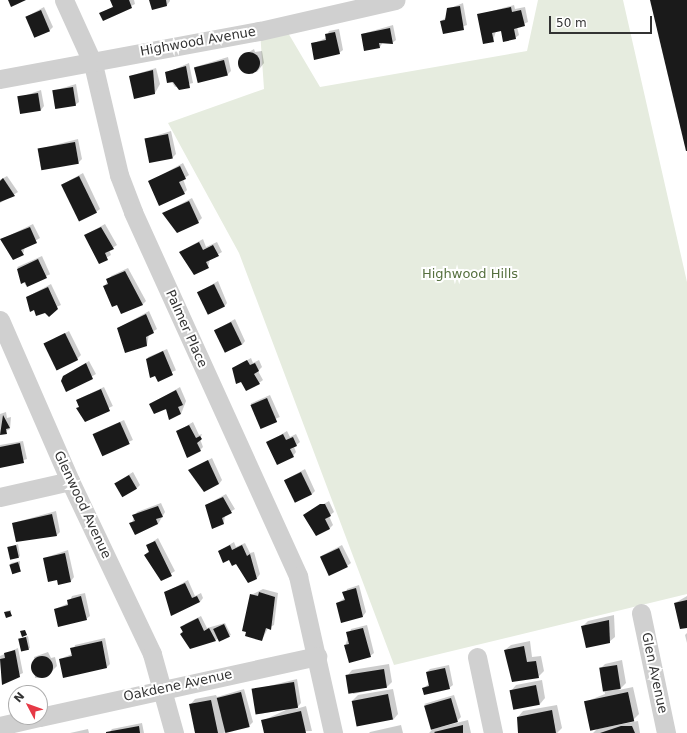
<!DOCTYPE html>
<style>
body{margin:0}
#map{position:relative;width:687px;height:733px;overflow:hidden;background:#fff;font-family:"DejaVu Sans",sans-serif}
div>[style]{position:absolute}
.green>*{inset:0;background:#e6ecdf}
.shadow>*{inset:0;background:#0003;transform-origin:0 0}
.building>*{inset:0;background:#1a1a1a;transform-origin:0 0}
.round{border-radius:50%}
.minor>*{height:19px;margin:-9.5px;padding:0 9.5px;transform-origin:9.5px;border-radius:9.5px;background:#d0d0d0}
span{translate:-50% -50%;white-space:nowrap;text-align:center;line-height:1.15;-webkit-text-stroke:4px #fff;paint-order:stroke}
.street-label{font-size:13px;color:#333}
.park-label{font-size:13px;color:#56703f}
.north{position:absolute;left:8px;top:685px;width:40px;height:40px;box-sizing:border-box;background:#fff;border:1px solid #adadad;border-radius:50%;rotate:311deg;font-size:11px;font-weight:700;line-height:16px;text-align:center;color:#333}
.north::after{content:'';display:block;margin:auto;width:14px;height:18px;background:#e63946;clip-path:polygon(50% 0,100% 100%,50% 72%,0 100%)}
.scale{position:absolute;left:549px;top:16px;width:103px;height:18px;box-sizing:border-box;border:2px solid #333;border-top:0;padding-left:5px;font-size:12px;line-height:14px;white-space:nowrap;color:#333;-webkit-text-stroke:3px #fff;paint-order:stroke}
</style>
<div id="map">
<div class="green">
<div style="clip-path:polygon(538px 0,623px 0,687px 282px,687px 594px,394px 665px,239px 253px,168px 123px,264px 89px,260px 31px,284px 26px,320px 87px,527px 51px)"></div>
</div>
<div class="shadow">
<div style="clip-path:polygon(111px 0,134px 0,135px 4px,104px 20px,101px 13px,114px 6px)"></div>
<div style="clip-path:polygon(150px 0,170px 0,170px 1px,167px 5px)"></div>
<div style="clip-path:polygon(463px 3px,467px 25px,444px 33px,441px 21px,447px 17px,448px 9px)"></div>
<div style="clip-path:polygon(514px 5px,515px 9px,525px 7px,528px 22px,517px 27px,519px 35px,515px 38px,502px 30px,496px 31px,493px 41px,478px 15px)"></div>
<div style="clip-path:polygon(44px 7px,53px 27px,50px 30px,26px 17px)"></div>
<div style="clip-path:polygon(393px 25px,396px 40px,392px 43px,383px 42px,380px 47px,362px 34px)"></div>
<div style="clip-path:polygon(339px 29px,343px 50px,339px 53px,312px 44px,326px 38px,329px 31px)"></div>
<div style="clip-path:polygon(254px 49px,255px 52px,262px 51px,264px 63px,257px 72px,241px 71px,239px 58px)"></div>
<div style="clip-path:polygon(228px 57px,231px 71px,227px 75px,195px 67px)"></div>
<div style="clip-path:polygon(189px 63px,193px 83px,175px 87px,166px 73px)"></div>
<div style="clip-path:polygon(156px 68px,160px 84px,155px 93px,130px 76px)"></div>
<div style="clip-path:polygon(76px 84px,79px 102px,75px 105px,53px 91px)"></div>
<div style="clip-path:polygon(41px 90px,44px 106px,41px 110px,18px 98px)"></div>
<div style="clip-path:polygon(171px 131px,176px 154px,172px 158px,145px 139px)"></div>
<div style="clip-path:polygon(78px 139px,82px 159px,78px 163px,39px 149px)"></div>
<div style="clip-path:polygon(183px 163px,189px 175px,183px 179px,187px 190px,184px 193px,149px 182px)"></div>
<div style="clip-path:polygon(83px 173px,100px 209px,96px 212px,63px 184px)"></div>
<div style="clip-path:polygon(7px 176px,18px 192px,0 203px,0 180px)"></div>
<div style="clip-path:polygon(192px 198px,202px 218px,198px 222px,164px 213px)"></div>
<div style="clip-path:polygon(33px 224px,40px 238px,25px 247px,23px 254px,2px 239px)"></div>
<div style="clip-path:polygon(105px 224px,117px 245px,109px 250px,111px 255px,99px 262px,85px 235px)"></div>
<div style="clip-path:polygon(203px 239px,206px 247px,217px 242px,222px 252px,210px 259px,208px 267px,180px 252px)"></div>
<div style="left:42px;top:256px;width:20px;height:27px;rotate:66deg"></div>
<div style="clip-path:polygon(128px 268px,146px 301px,142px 305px,104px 287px,111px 276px)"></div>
<div style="clip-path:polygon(218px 281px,227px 303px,224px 307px,199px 292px)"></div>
<div style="clip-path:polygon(51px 284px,61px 305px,45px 312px,34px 309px,27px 297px)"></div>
<div style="clip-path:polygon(149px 311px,157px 329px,149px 334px,147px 345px,118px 328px)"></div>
<div style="clip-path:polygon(235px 319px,245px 341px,242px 345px,216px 330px)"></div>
<div style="clip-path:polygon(69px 331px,81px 355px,77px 359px,45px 344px)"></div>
<div style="left:167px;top:349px;width:23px;height:21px;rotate:67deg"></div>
<div style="clip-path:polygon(251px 358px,253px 363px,259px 360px,262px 367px,258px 371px,263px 380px,259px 383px,233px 368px)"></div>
<div style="clip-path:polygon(89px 361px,96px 374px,67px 391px,62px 381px,67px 374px)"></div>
<div style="left:104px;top:387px;width:21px;height:30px;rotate:65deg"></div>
<div style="clip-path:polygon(180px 387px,186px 401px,181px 414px,150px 405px)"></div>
<div style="left:270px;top:395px;width:24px;height:21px;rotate:66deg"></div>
<div style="clip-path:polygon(6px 412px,7px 418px,11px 417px,10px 429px,0 434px,0 414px)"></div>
<div style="left:124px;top:420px;width:22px;height:34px;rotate:66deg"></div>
<div style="clip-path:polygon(193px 422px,199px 435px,202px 434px,200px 439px,203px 447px,200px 450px,178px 431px)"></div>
<div style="clip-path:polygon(287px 431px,290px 437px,296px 434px,300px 442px,294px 447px,296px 452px,293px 456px,267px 443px)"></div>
<div style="clip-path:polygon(23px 441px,27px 459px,0 467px,0 445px)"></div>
<div style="clip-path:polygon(212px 458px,222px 480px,219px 484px,190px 470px)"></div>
<div style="clip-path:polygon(305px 469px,315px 491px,311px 495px,285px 480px)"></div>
<div style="clip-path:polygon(133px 472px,140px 485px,137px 488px,116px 483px)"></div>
<div style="clip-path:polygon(226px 494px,235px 509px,225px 515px,224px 523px,212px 528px,206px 505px)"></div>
<div style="clip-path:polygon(329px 501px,334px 512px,329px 516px,333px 525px,329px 529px,305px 515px)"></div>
<div style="clip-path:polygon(161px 503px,165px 512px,158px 524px,131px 524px,137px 512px)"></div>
<div style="clip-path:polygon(56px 511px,60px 532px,57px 535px,13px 523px)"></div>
<div style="clip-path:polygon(158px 538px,175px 571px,161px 580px,145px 555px,149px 551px,147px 546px)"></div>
<div style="clip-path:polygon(234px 542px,236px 547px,245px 543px,250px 553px,254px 552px,260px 574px,257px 578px,219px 551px)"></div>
<div style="clip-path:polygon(18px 544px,20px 556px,19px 557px,8px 548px)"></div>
<div style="clip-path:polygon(342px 545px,351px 563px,347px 566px,321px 556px)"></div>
<div style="clip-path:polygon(68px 550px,74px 577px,71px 581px,58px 579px,44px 558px)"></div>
<div style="clip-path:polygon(20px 561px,20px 571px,10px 565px,11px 563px)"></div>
<div style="clip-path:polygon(188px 580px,195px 596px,201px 593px,203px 598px,200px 602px,165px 593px)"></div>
<div style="clip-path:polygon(359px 585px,366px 612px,363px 616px,337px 603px,345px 598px,347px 589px)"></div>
<div style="clip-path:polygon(263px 589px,278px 593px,274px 625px,268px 628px,262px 640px,251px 595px)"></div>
<div style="clip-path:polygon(85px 593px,90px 616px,86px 619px,55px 609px,69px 603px,72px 596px)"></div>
<div style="clip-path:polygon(687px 596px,687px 627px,675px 603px)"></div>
<div style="clip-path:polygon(11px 610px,11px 615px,5px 613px,7px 611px)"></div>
<div style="clip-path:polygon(614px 615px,615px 637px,609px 642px,582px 627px,588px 621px)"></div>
<div style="clip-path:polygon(201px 616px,207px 628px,225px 623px,231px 635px,215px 640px,181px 634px,185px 624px)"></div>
<div style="clip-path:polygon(367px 625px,374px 653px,370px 656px,345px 646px,351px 629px)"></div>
<div style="clip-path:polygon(687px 633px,687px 643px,685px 635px)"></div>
<div style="clip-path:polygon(28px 636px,30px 648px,28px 649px,19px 639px)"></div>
<div style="clip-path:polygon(105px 638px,110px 664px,107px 667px,64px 676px,60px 659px,72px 654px,75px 645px)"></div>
<div style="clip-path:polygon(530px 641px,532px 657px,541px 656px,544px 671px,538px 677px,505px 650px,511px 645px)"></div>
<div style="clip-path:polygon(18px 648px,23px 673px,2px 683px,0 656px)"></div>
<div style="clip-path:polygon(48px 652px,51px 658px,55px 657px,57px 666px,46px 677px,35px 678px,34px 657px)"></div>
<div style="clip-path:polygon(622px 660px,626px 683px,619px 690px,633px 687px,639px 714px,633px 720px,585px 702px,605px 694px,600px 669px,605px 664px)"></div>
<div style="clip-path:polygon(389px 664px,392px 682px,387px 687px,353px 694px,347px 676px,352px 670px)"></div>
<div style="clip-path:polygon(449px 665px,453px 685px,449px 688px,423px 688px,429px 684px,427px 672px,430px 669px)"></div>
<div style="clip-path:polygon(297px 679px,301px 703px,296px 709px,306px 706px,312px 731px,265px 733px,262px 721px,288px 709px,259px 714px,253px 690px)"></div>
<div style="clip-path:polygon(542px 680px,545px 698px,540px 704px,511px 691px,516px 685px)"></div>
<div style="clip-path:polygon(244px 689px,253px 722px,249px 726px,223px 733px,196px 733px,190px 705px,195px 699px,216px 695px,217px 697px)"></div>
<div style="clip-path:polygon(393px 689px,398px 714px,393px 720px,352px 701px,358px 695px)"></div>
<div style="clip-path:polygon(454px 695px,461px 717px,457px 721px,424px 704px)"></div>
<div style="clip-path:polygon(557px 705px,562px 728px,557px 733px,521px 733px,518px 717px,523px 711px)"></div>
<div style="clip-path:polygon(468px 720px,471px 733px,429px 733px,433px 729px)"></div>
<div style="clip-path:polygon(638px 721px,640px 733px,593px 733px,597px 729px)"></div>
<div style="clip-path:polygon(142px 723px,144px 733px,109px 733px,112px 729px)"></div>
<div style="clip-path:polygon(401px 725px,403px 733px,369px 733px,370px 732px)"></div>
<div style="clip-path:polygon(88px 729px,89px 733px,70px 733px)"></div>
</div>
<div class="building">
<div style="clip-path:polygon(8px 0,26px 0,11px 7px)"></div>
<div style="clip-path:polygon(110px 0,129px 0,132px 8px,103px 21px,99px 13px,113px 7px)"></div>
<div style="clip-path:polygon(149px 0,166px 0,167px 6px,152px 10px)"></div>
<div style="clip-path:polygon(650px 0,687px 0,687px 151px,686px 151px)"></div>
<div style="clip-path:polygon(460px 6px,464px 30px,443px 34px,440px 21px,445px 20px,447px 8px)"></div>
<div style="clip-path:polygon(511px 7px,512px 12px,521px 10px,525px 26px,514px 29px,516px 39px,503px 42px,501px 31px,492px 33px,494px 42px,483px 44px,477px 14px)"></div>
<div style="left:41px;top:10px;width:23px;height:17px;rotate:67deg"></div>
<div style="clip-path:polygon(390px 28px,393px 44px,379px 43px,380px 48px,364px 51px,361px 34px)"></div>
<div style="clip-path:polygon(335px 32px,340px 54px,314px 60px,311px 43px,326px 40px,325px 34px)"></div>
<div class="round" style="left:238px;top:52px;width:22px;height:22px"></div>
<div style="left:224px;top:60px;width:16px;height:31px;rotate:76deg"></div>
<div style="clip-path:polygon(186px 66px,190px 88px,179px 90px,173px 82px,167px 83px,165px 72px)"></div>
<div style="clip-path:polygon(153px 70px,155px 94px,134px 99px,129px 76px)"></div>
<div style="left:73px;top:87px;width:19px;height:21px;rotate:81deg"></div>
<div style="left:38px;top:93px;width:18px;height:21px;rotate:81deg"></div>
<div style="left:168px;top:134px;width:25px;height:24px;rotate:79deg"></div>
<div style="left:75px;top:142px;width:22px;height:38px;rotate:80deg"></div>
<div style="clip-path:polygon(180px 166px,186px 179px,179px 182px,185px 194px,159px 206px,148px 181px)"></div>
<div style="left:79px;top:176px;width:41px;height:20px;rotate:64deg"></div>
<div style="clip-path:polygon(3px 178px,15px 196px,0 202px,0 181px)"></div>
<div style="clip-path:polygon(189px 201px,199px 223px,177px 233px,162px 213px)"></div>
<div style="clip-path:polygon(30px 227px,37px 243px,21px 250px,24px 255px,13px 260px,0 239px)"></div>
<div style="clip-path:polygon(101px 227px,114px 249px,105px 253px,108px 260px,99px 264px,84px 235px)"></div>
<div style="clip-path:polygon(199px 242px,203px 250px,213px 245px,219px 256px,206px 262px,209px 268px,194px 275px,179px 252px)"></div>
<div style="clip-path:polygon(38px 259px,47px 278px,27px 287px,25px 282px,21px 284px,17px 269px)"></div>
<div style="clip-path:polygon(125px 271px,143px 305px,121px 314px,117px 305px,112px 307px,103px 286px,108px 284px,106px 279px)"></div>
<div style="left:214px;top:284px;width:25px;height:19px;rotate:64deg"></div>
<div style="clip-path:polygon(48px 287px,58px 309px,49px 317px,45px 313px,36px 316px,34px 310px,30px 312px,26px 297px)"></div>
<div style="clip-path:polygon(146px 314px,154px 333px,146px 337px,147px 346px,125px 353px,117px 328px)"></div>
<div style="left:231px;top:322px;width:25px;height:19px;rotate:64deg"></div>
<div style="left:65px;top:333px;width:30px;height:24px;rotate:64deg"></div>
<div style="clip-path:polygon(163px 351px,173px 375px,158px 382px,155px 376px,150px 378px,146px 359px)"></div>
<div style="clip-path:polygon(247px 360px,250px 365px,255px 363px,259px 371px,254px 374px,260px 384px,246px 391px,241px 382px,236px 384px,232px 368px)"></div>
<div style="clip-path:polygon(86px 363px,93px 379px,66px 392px,61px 381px,63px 376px)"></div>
<div style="clip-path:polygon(101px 389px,110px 411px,85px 422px,76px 408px,79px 407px,76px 400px)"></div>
<div style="clip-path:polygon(176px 390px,183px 405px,178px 407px,181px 414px,169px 420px,166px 409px,154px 414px,149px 404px)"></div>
<div style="left:267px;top:398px;width:26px;height:18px;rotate:67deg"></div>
<div style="clip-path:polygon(3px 415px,10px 428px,6px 429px,7px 434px,0 435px)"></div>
<div style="left:120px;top:422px;width:24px;height:30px;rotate:66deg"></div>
<div style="clip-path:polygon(189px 425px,196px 438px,200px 436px,202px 439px,197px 443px,201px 451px,187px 458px,176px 431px)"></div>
<div style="clip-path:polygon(283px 434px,286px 440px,293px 437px,297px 446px,290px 449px,294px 457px,277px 465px,266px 442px)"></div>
<div style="clip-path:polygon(20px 443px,24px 463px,0 468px,0 447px)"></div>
<div style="clip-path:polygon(208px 460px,219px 484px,204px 492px,188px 470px)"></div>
<div style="left:301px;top:472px;width:25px;height:19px;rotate:64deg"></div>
<div style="left:129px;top:475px;width:16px;height:17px;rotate:60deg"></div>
<div style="clip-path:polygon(223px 497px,232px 513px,222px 518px,224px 524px,212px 529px,205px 505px)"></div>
<div style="clip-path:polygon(320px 504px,325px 504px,331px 516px,325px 519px,330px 529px,316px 536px,303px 515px)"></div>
<div style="clip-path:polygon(158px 506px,163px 517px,156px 519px,158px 524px,135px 535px,129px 523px,135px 521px,132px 515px)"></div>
<div style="clip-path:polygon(52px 514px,57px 536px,16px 542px,12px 523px)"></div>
<div style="clip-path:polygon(155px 541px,172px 576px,161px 581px,144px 555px,149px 552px,146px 545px)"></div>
<div style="left:16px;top:545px;width:13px;height:9px;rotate:77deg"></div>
<div style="clip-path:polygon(230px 545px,232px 550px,242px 545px,247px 556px,250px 554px,257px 579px,248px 583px,236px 564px,232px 566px,229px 560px,223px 563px,218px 551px)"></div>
<div style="left:339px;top:548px;width:21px;height:21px;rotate:65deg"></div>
<div style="clip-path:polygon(65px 553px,71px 582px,58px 585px,57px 580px,48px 582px,43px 558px)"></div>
<div style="left:18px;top:562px;width:10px;height:9px;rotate:73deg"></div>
<div style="clip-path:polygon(185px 583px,192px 598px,197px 596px,200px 602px,171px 616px,164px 592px)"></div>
<div style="clip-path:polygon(356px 588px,363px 617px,341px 623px,336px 603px,345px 600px,342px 592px)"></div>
<div style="clip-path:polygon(259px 592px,275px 597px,271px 630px,266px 628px,262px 641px,245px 636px,246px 632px,242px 631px,250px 594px,258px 596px)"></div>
<div style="clip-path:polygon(81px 596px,87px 620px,58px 627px,54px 609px,68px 605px,67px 600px)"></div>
<div style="clip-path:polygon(687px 600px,687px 628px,680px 629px,674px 603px)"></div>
<div style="clip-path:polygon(10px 611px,12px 616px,6px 618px,4px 612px)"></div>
<div style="clip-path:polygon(198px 618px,204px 631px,209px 628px,216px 641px,190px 649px,180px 634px,183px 632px,180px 627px)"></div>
<div style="clip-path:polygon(609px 620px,610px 643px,586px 648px,581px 626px)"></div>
<div style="left:224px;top:624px;width:14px;height:12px;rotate:65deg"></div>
<div style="clip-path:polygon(363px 628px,371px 657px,349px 663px,344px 645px,349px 644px,346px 632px)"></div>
<div style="clip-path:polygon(25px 630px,27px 635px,22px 637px,20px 631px)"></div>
<div style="left:26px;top:637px;width:13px;height:8px;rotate:77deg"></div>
<div style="clip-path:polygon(102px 641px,107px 668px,63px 678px,59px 659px,72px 656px,70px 648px)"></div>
<div style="clip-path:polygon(524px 646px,527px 662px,536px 661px,539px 678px,512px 682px,504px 650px)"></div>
<div style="clip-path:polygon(15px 650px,20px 677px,2px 685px,0 659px,5px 658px,4px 653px)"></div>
<div class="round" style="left:31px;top:656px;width:22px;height:22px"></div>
<div style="left:617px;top:665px;width:24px;height:18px;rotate:81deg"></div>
<div style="clip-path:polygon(445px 668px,450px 689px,424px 695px,422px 688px,429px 686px,426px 672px)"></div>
<div style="left:384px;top:669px;width:19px;height:39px;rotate:81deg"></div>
<div style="left:294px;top:682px;width:26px;height:43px;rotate:81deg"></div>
<div style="left:536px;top:685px;width:20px;height:27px;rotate:79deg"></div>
<div style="left:241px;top:692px;width:36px;height:25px;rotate:76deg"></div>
<div style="left:628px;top:692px;width:30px;height:45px;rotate:78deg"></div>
<div style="left:388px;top:694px;width:26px;height:37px;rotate:79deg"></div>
<div style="left:451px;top:698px;width:25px;height:28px;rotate:74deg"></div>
<div style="clip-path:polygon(211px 700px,218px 733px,195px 733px,189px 704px)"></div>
<div style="clip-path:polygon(552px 710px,556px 733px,518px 733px,517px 717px)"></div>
<div style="clip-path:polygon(301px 711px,306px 733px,264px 733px,261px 720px)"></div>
<div style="clip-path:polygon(463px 725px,463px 733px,435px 733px,434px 732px)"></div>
<div style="clip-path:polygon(139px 726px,140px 733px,106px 733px,106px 732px)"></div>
<div style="clip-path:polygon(621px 726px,632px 726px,635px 733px,600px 733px)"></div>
</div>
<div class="minor">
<div style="left:64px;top:0;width:70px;rotate:65.6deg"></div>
<div style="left:93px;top:64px;width:114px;rotate:76.8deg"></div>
<div style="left:119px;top:175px;width:40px;rotate:69deg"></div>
<div style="left:133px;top:212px;width:400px;rotate:65.6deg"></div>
<div style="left:298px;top:576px;width:161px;rotate:77.4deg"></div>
<div style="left:0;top:79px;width:264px;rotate:-10.5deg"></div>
<div style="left:260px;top:31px;width:139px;rotate:-12.9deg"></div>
<div style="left:0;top:320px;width:176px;rotate:66.5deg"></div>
<div style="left:70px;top:481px;width:191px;rotate:64.6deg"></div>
<div style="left:152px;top:654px;width:82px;rotate:74.4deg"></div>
<div style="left:0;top:497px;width:72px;rotate:-12.9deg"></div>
<div style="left:641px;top:613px;width:123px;rotate:78.2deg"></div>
<div style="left:477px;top:657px;width:78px;rotate:78.1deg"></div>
<div style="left:40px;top:717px;width:284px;rotate:-12.4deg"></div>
<div style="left:0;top:726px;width:40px;rotate:-13deg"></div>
</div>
<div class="street-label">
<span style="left:198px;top:42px;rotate:-10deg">Highwood Avenue</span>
<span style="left:186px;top:329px;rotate:66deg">Palmer Place</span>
<span style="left:82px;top:505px;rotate:65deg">Glenwood Avenue</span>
<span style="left:654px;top:673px;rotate:78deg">Glen Avenue</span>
<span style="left:178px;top:686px;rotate:-12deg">Oakdene Avenue</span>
</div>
<div class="park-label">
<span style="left:470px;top:274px">Highwood Hills</span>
</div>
<div class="north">N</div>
<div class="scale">50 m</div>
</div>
